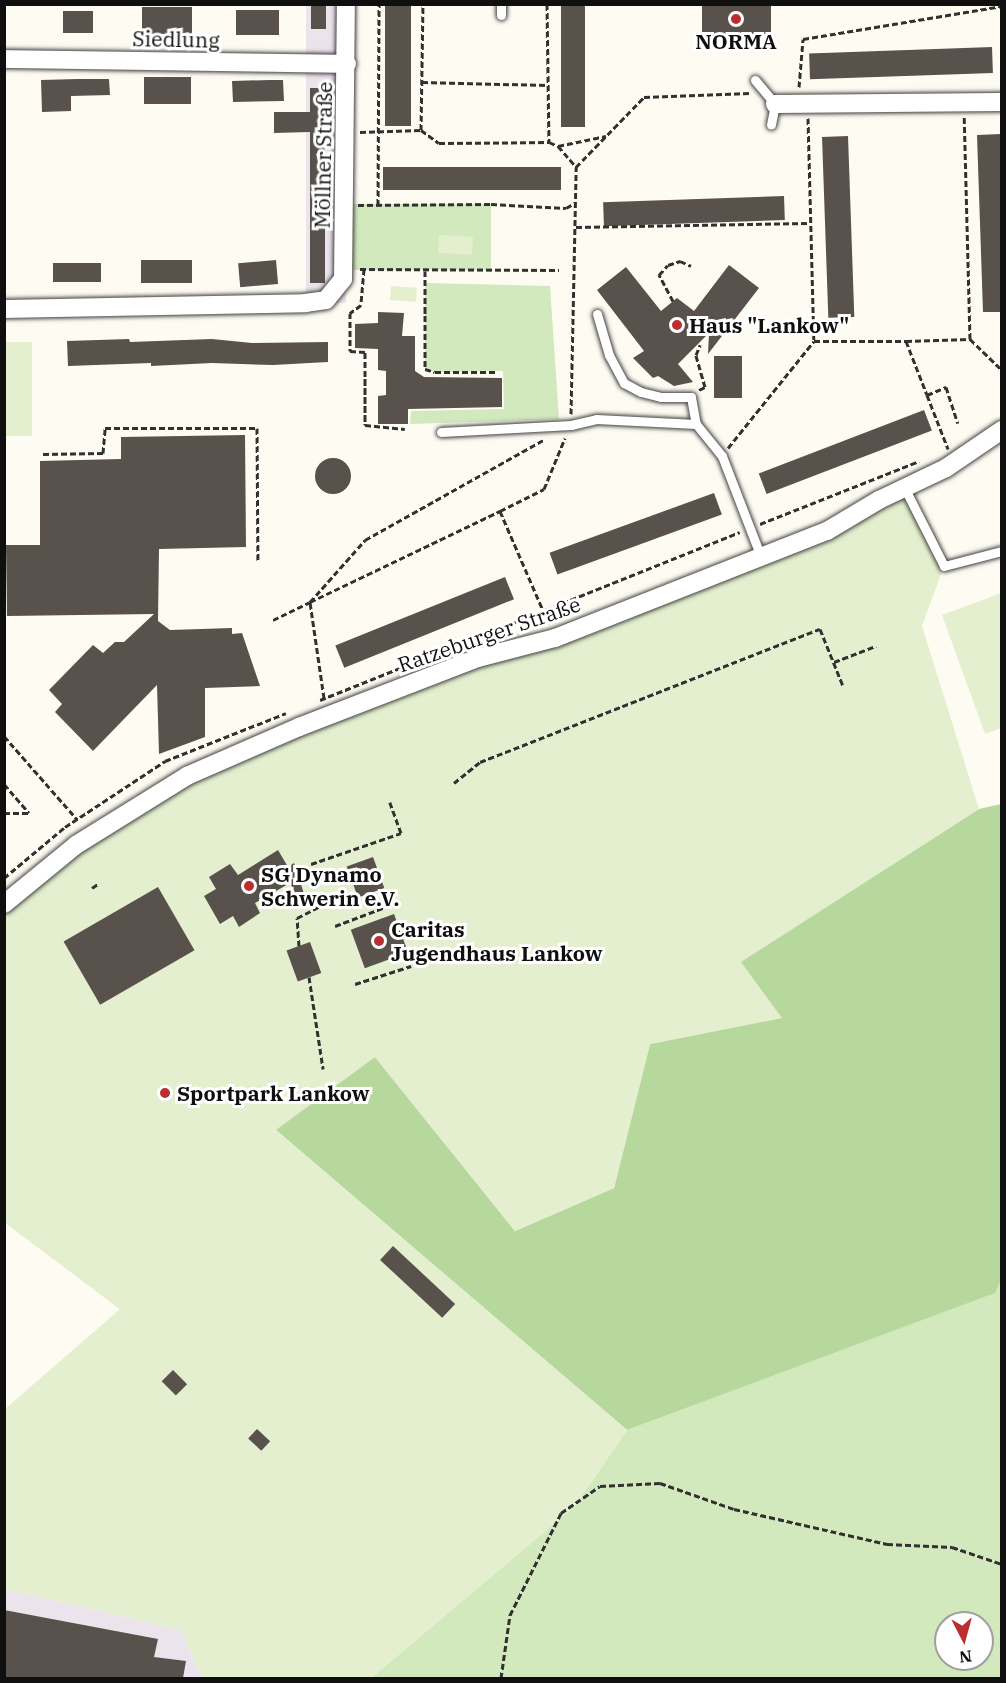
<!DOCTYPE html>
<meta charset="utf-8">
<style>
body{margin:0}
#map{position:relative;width:1006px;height:1683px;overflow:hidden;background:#fefcf2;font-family:"IBM Plex Serif",serif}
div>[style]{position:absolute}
.industrial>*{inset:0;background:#ece4ed;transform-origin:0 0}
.green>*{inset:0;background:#d2e8bd;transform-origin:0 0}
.forest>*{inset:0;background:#b6d89d}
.pitch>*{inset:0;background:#e3efce;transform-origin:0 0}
.building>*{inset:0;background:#58514c;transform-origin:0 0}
.round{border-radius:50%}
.path>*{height:3px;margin-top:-1.5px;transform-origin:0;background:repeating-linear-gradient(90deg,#313131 0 6px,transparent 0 9px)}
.roads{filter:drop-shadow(0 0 2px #424242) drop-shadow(0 0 2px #424242)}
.service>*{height:9px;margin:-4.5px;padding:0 4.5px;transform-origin:4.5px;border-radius:4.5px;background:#fff}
.minor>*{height:18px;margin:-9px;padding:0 9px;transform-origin:9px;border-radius:9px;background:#fff}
.dots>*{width:16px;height:16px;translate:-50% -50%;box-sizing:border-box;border:3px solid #fff;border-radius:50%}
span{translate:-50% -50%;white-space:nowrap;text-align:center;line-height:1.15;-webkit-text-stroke:6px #fff;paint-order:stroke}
.street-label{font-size:21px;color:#0f0f0f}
.poi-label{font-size:21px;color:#0f0f0f;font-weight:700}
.left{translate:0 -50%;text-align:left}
.frame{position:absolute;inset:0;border:6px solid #0f0f0f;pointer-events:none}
.north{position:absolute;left:934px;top:1611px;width:60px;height:60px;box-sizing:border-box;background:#fff;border:2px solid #9f9f9f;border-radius:50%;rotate:174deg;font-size:16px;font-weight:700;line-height:24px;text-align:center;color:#0f0f0f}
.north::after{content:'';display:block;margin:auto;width:21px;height:27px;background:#ba2d30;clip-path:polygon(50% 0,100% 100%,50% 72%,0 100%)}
</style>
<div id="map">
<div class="industrial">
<div style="left:306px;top:5px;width:40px;height:298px"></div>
<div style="clip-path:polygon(5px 1589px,181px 1630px,202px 1678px,5px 1678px)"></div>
</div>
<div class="green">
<div style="left:491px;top:204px;width:66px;height:147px;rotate:90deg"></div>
<div style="clip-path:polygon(425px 283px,550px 286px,559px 419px,410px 424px,411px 411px,504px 409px,503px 371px,435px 372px,425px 369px)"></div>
<div style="clip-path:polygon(evenodd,1001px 1277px,1001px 1678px,371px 1678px,575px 1506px,627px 1430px,994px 1293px,1001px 1277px,946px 1623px,982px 1623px,982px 1659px,946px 1659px,946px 1623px)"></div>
</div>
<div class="forest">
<div style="clip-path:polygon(1001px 804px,1002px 1277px,995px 1293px,627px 1430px,276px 1130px,120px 1309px,65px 1267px,145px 1166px,375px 1057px,515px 1231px,614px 1188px,650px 1044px,781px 1018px,740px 962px,979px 809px)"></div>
</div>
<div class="pitch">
<div style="left:439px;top:235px;width:34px;height:18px;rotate:3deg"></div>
<div style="left:391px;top:286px;width:26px;height:14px;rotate:4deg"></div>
<div style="left:5px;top:342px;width:27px;height:94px"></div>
<div style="clip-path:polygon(905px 489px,944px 566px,922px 626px,979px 809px,741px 962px,782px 1018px,650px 1044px,614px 1188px,515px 1231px,375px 1057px,276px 1130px,627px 1430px,575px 1506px,371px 1678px,202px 1678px,181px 1630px,5px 1589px,5px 1409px,120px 1309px,5px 1223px,5px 904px,187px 776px,555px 638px)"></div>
<div style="clip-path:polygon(1001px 593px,1001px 728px,985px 734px,942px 615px)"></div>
</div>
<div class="building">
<div style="left:311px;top:4px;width:15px;height:25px"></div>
<div style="left:385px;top:4px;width:26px;height:122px"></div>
<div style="left:561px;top:4px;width:24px;height:123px"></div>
<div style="left:702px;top:4px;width:69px;height:30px"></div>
<div style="left:142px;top:7px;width:50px;height:27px"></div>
<div style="left:236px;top:10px;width:43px;height:25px"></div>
<div style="left:63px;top:11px;width:30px;height:22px"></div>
<div style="left:992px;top:47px;width:26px;height:183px;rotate:88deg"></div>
<div style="left:191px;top:77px;width:27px;height:47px;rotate:90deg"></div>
<div style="clip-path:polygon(77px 79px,109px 79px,110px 95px,71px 96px,71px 111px,42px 112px,41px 80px)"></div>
<div style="clip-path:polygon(269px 80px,283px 80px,284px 101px,233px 102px,232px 81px)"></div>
<div style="clip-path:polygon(310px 88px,325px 88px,325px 283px,310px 283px,310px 132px,274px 133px,274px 112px,310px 112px)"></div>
<div style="clip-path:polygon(1001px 134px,1002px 312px,983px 312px,977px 135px)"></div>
<div style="left:848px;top:136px;width:181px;height:26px;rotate:88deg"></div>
<div style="left:383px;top:167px;width:178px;height:23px"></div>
<div style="left:784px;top:196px;width:24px;height:181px;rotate:88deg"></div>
<div style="left:141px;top:260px;width:51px;height:23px"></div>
<div style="left:276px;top:260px;width:24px;height:38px;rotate:85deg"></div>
<div style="left:53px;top:263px;width:48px;height:19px"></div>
<div style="clip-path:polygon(729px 265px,759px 288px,708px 354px,709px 333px,678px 364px,693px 382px,674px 386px,658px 376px,653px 378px,633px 358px,644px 351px,597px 290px,626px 267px,661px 311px,677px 298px,694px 311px)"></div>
<div style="clip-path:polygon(378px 312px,404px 313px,402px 336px,415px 336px,415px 371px,424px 377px,502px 378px,502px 407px,408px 409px,408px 424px,378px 424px,378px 396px,386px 395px,386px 371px,378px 370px,378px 349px,355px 348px,355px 324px,378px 323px)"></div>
<div style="clip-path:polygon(129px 339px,130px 342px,212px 339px,252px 343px,328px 342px,328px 362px,273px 365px,212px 363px,151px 366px,151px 363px,68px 366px,67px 341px)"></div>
<div style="left:714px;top:356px;width:28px;height:42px"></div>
<div style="left:924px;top:410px;width:22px;height:177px;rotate:69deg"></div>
<div style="clip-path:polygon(245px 435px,246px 547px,159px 549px,158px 621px,170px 630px,232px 628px,232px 634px,242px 633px,260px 686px,205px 688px,205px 737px,159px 754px,157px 685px,93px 751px,55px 712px,62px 704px,49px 690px,93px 645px,103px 653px,115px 642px,124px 642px,154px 614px,7px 616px,6px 545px,40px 545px,40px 461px,121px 459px,121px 437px)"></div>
<div class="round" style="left:315px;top:458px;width:36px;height:36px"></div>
<div style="left:714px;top:493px;width:23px;height:175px;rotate:70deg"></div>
<div style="left:505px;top:577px;width:24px;height:183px;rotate:68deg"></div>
<div style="clip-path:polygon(278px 850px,288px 867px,294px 863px,306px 900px,301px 903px,290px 883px,255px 903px,260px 913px,239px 927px,233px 916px,220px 924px,204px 896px,216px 889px,209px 877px,230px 864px,238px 875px)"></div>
<div style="left:373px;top:857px;width:33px;height:28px;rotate:70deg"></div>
<div style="left:158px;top:887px;width:73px;height:109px;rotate:60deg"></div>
<div style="left:394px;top:914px;width:41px;height:46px;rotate:70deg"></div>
<div style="left:310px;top:942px;width:33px;height:25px;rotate:70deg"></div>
<div style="left:393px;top:1246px;width:85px;height:19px;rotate:43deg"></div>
<div style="left:173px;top:1370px;width:20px;height:16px;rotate:45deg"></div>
<div style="left:257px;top:1429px;width:18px;height:13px;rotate:43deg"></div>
<div style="clip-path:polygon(4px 1610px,158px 1639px,154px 1657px,186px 1661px,183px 1678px,4px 1678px)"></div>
</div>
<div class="path">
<div style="left:547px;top:4px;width:138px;rotate:89.2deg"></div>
<div style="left:422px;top:82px;width:126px;rotate:1.4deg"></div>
<div style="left:799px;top:87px;width:48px;rotate:-85.2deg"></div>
<div style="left:803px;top:39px;width:202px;rotate:-9.4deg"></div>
<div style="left:808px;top:118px;width:223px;rotate:88.5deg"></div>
<div style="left:814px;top:341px;width:92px"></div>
<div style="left:906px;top:341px;width:64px;rotate:-1.8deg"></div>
<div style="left:970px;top:339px;width:222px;rotate:-91.5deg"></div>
<div style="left:421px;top:130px;width:126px;rotate:-89.1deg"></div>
<div style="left:360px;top:132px;width:61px;rotate:-1.9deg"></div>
<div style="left:421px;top:130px;width:22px;rotate:36deg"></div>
<div style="left:439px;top:143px;width:110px;rotate:-0.5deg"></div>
<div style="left:549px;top:142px;width:10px;rotate:24deg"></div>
<div style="left:558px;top:146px;width:28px;rotate:49deg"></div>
<div style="left:576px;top:167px;width:98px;rotate:-45.8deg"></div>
<div style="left:644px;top:97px;width:106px;rotate:-2.2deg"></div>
<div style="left:558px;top:146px;width:49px;rotate:-11.8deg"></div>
<div style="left:358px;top:205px;width:133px;rotate:-0.4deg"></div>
<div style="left:491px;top:204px;width:75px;rotate:3.1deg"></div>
<div style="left:566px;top:208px;width:10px;rotate:-29deg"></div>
<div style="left:378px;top:205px;width:201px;rotate:-89.7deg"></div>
<div style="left:576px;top:227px;width:234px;rotate:-1deg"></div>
<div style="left:360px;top:269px;width:199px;rotate:0.3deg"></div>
<div style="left:364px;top:269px;width:36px;rotate:95deg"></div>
<div style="left:361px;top:305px;width:14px;rotate:144deg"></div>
<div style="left:350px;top:313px;width:38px;rotate:90deg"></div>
<div style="left:350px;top:351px;width:15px;rotate:4deg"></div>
<div style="left:365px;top:352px;width:73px;rotate:90deg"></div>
<div style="left:365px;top:425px;width:40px;rotate:5.7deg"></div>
<div style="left:425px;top:271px;width:98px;rotate:90deg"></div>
<div style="left:425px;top:369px;width:10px;rotate:17deg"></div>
<div style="left:435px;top:372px;width:61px"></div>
<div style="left:673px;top:301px;width:30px;rotate:-118deg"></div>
<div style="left:659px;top:275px;width:13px;rotate:-48deg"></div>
<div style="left:668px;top:265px;width:13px;rotate:-18deg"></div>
<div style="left:680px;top:261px;width:12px;rotate:24deg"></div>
<div style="left:970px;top:339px;width:45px;rotate:44.1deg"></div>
<div style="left:906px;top:341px;width:58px;rotate:68.7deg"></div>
<div style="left:927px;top:395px;width:21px;rotate:-23deg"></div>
<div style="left:946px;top:387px;width:38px;rotate:72deg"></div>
<div style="left:699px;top:390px;width:7px;rotate:-27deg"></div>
<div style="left:705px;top:387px;width:33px;rotate:-106deg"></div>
<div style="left:696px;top:355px;width:11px;rotate:-68deg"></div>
<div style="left:927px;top:395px;width:58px;rotate:68.7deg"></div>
<div style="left:571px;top:414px;width:247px;rotate:-88.8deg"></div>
<div style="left:728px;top:448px;width:137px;rotate:-51.2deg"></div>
<div style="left:43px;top:454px;width:60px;rotate:-1deg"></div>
<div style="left:103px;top:453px;width:25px;rotate:-85deg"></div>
<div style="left:105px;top:428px;width:152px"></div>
<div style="left:257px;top:428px;width:133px;rotate:89.6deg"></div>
<div style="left:500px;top:511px;width:49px;rotate:-26.6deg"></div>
<div style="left:544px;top:489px;width:55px;rotate:-67.6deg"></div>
<div style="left:760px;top:524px;width:171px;rotate:-21.6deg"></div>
<div style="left:273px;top:620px;width:41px;rotate:-25.9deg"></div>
<div style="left:310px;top:602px;width:83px;rotate:-48.4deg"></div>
<div style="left:365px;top:540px;width:206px;rotate:-29.3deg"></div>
<div style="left:834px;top:662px;width:45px;rotate:-20.9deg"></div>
<div style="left:324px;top:698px;width:97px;rotate:-98.3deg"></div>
<div style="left:310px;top:602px;width:211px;rotate:-25.6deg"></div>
<div style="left:500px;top:511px;width:123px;rotate:66.6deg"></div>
<div style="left:320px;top:700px;width:452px;rotate:-21.8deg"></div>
<div style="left:4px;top:736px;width:111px;rotate:48.7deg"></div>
<div style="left:454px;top:783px;width:33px;rotate:-39deg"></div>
<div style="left:480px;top:762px;width:365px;rotate:-21.4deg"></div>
<div style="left:820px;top:629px;width:61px;rotate:68deg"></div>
<div style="left:4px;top:784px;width:38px;rotate:49deg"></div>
<div style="left:4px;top:813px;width:25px"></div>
<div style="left:311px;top:864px;width:95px;rotate:-19deg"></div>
<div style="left:401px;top:833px;width:33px;rotate:-110deg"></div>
<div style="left:4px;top:878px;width:80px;rotate:-39.9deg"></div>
<div style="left:65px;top:827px;width:120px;rotate:-33.4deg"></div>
<div style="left:165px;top:761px;width:130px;rotate:-21.6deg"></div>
<div style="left:92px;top:888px;width:7px;rotate:-34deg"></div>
<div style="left:335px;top:926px;width:57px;rotate:-20.7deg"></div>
<div style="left:299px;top:946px;width:28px;rotate:-94deg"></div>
<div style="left:297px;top:918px;width:33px;rotate:-27deg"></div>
<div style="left:309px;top:977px;width:93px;rotate:81.3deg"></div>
<div style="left:355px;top:984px;width:59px;rotate:-17.8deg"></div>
<div style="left:501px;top:1678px;width:64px;rotate:-81.9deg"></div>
<div style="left:510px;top:1615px;width:114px;rotate:-63.4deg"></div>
<div style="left:561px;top:1513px;width:47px;rotate:-34.7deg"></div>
<div style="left:600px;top:1486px;width:60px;rotate:-2.9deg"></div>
<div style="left:660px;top:1483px;width:78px;rotate:19.4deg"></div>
<div style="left:734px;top:1509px;width:157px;rotate:12.9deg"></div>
<div style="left:887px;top:1544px;width:65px;rotate:2.6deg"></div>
<div style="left:952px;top:1547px;width:53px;rotate:18.8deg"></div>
</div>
<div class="roads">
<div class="service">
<div style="left:501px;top:4px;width:11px;rotate:90deg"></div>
<div style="left:755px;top:80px;width:31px;rotate:50deg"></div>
<div style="left:775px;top:104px;width:21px;rotate:101deg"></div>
<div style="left:597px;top:314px;width:43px;rotate:73.7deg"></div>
<div style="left:609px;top:355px;width:32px;rotate:62deg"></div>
<div style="left:624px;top:383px;width:19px;rotate:28deg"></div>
<div style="left:641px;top:392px;width:21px;rotate:14deg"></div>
<div style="left:661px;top:397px;width:30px"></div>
<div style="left:691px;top:397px;width:27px;rotate:80deg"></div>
<div style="left:441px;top:432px;width:130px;rotate:-3.1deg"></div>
<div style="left:571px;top:425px;width:26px;rotate:-13deg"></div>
<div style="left:596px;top:419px;width:100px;rotate:2.9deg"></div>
<div style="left:696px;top:424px;width:41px;rotate:50.9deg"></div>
<div style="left:722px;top:456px;width:108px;rotate:68.9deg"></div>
<div style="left:905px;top:489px;width:86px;rotate:63.1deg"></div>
<div style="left:944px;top:566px;width:60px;rotate:-14.5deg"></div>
</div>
<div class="minor">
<div style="left:4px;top:59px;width:343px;rotate:0.8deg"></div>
<div style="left:775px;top:104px;width:227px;rotate:-0.5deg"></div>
<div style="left:4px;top:309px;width:301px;rotate:-1.1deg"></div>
<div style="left:305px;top:303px;width:21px;rotate:-8deg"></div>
<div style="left:326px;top:300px;width:27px;rotate:-51deg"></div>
<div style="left:343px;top:279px;width:275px;rotate:-89.4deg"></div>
<div style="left:4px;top:904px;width:93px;rotate:-39.3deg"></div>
<div style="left:76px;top:845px;width:131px;rotate:-31.9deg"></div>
<div style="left:187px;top:776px;width:122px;rotate:-23.6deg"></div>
<div style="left:299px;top:727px;width:192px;rotate:-21.1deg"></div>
<div style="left:478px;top:658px;width:80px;rotate:-14.6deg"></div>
<div style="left:555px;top:638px;width:292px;rotate:-21.5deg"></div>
<div style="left:827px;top:531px;width:61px;rotate:-30.8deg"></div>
<div style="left:879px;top:500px;width:74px;rotate:-25.5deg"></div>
<div style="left:946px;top:468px;width:68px;rotate:-34.2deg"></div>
</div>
</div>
<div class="dots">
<div style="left:736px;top:19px;background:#ba2d30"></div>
<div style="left:677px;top:325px;background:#ba2d30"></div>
<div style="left:249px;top:886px;background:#ba2d30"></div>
<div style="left:379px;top:941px;background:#ba2d30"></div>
<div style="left:165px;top:1093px;background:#ba2d30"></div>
</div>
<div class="street-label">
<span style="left:176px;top:39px;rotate:1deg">Siedlung</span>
<span style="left:323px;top:155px;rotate:-89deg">Möllner Straße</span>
<span style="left:489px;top:634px;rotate:-19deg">Ratzeburger Straße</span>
</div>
<div class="poi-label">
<span style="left:736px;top:41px">NORMA</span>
<span class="left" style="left:689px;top:325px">Haus "Lankow"</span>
<span class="left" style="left:261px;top:886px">SG Dynamo<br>Schwerin e.V.</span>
<span class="left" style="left:391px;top:941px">Caritas<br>Jugendhaus Lankow</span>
<span class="left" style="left:177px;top:1093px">Sportpark Lankow</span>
</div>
<div class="frame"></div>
<div class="north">N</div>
</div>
